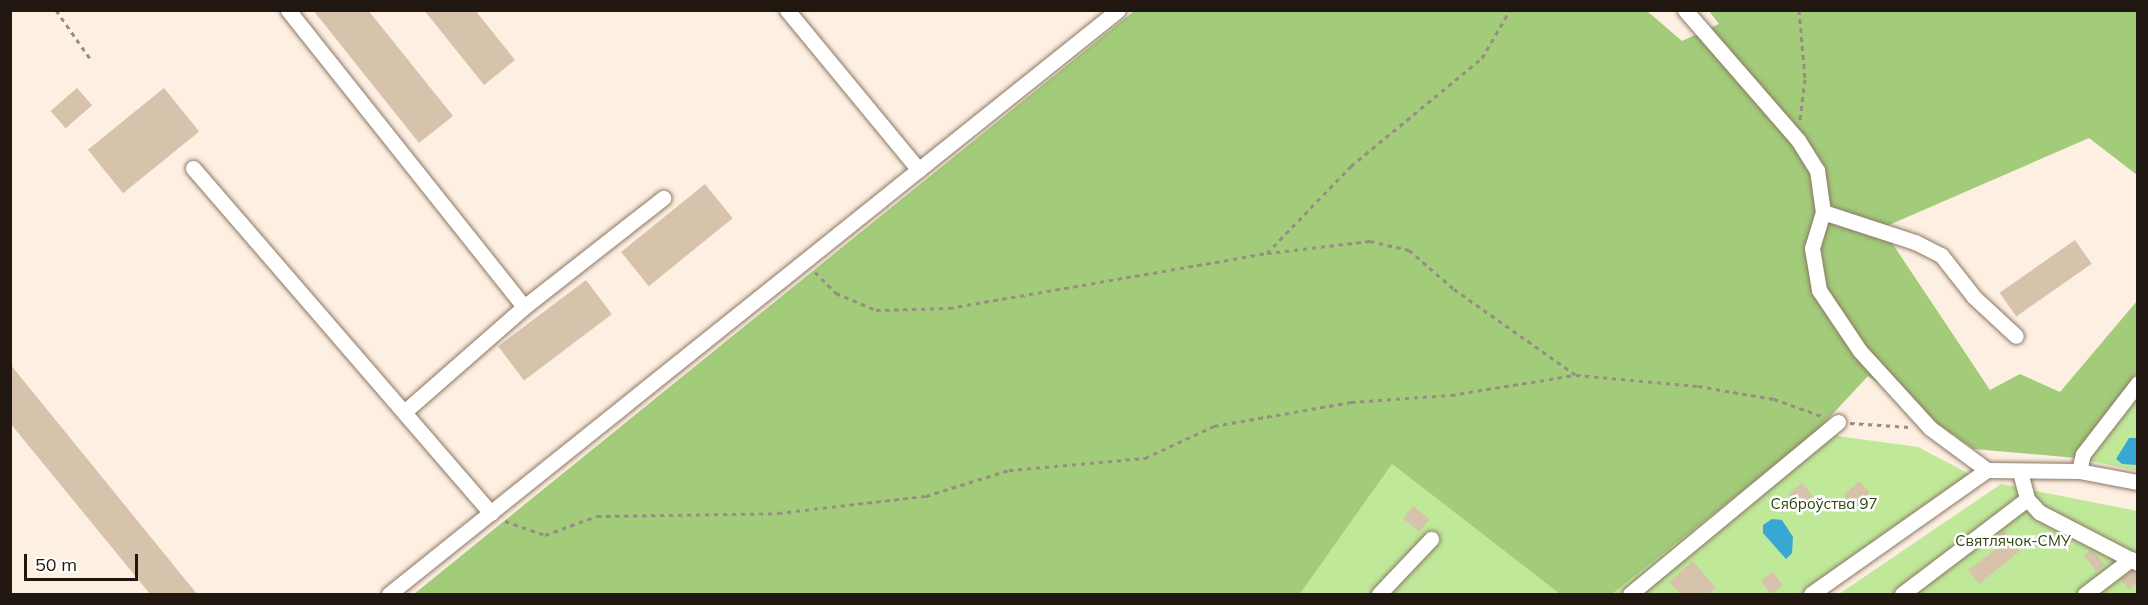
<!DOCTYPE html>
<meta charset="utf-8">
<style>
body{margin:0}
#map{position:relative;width:2148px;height:605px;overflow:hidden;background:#fdefe2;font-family:Mulish,sans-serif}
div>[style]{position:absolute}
.green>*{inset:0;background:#bfe899}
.forest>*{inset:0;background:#a2cb7a}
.water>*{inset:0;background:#37a8d3}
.building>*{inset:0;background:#d7c2ac;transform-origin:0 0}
.path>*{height:3px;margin-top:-1.5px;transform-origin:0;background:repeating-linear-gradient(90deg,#988d82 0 4.5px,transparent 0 9px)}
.roads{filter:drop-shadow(0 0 2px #8b7763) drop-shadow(0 0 2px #8b7763)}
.minor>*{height:15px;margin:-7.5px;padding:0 7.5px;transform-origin:7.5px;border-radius:7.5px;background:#fff}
span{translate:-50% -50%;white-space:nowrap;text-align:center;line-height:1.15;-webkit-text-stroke:5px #fff;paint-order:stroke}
.park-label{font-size:15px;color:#2c450b}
.frame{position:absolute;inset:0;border:12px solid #201810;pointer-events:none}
.scale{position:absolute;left:24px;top:554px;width:114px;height:27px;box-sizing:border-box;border:3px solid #201810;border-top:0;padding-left:8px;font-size:18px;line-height:21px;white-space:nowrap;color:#201810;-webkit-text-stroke:4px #fff;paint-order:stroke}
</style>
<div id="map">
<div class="green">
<div style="clip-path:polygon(2137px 372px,2137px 471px,2077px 458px)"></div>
<div style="clip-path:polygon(1815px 433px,1918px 447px,1971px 475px,1801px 594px,1612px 594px)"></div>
<div style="clip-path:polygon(1392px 464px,1560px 594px,1300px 594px)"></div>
<div style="clip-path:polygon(2001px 484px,2137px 511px,2137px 594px,1839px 594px)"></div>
</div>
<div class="forest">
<div style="clip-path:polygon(1134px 11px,1647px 11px,1682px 41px,1719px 24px,1709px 11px,2137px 11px,2137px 175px,2089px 138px,1882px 228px,1990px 390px,2020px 374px,2060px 392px,2137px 301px,2137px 372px,2077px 458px,1974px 449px,1868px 376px,1815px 433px,1612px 594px,1560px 594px,1392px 464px,1300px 594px,414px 594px)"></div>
</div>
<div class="water">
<div style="clip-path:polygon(2129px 438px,2137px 438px,2137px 465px,2122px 464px,2116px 459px)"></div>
<div style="clip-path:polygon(1772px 519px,1782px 520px,1793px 537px,1792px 553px,1786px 559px,1763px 533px,1763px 525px)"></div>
</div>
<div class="building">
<div style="clip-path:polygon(313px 10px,368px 10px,453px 116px,419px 143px)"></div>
<div style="clip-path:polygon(424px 10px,475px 10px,515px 60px,484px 85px)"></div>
<div style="left:77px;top:88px;width:23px;height:35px;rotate:49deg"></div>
<div style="left:164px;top:88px;width:56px;height:98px;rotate:51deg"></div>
<div style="left:705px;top:184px;width:44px;height:108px;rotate:51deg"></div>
<div style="left:2075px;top:240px;width:29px;height:92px;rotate:55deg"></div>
<div style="left:586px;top:280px;width:43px;height:110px;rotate:53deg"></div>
<div style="clip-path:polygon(10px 364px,197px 594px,150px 594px,10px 423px)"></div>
<div style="left:1859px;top:481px;width:16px;height:21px;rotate:47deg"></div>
<div style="left:1802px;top:483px;width:17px;height:18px;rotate:50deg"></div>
<div style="left:1413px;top:506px;width:21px;height:16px;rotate:39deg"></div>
<div style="clip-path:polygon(2004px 530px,2020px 551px,1979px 584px,1968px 570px,1995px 550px,1989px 542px)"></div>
<div style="clip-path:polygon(2091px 550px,2105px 564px,2096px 571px,2084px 555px)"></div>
<div style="clip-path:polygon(1693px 561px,1716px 588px,1708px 594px,1680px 594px,1669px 582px)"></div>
<div style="clip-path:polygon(2132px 571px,2138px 573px,2138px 582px,2129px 589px,2121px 579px)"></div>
<div style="left:1773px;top:572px;width:17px;height:15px;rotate:54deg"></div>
</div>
<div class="path">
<div style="left:56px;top:10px;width:61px;rotate:55deg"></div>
<div style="left:1799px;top:10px;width:69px;rotate:85deg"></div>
<div style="left:1805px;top:79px;width:41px;rotate:97deg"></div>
<div style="left:1267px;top:253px;width:121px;rotate:-46deg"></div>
<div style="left:1351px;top:166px;width:170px;rotate:-39.5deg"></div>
<div style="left:1482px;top:58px;width:56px;rotate:-59.7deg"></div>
<div style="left:815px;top:272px;width:30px;rotate:45deg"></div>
<div style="left:836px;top:293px;width:43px;rotate:23deg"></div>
<div style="left:876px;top:310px;width:73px;rotate:-1.6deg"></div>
<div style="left:949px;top:308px;width:323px;rotate:-9.8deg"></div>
<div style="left:1267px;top:253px;width:104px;rotate:-6.6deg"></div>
<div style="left:1370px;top:241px;width:40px;rotate:13deg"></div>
<div style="left:1409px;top:250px;width:60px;rotate:40.9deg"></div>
<div style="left:1454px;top:289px;width:149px;rotate:35.2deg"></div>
<div style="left:1576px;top:375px;width:122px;rotate:5.2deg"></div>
<div style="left:1698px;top:386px;width:77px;rotate:9.7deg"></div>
<div style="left:1774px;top:399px;width:53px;rotate:19.8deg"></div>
<div style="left:1850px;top:423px;width:60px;rotate:3.8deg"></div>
<div style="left:505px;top:521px;width:42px;rotate:19.3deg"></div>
<div style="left:545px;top:535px;width:55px;rotate:-20.1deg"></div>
<div style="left:597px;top:516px;width:181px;rotate:-0.9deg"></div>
<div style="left:778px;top:513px;width:149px;rotate:-6.6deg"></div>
<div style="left:926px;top:496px;width:87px;rotate:-17.4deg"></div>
<div style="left:1009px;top:470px;width:137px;rotate:-5deg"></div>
<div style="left:1145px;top:458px;width:76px;rotate:-24.9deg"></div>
<div style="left:1214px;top:426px;width:139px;rotate:-9.9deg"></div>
<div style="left:1351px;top:402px;width:100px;rotate:-4deg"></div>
<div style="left:1451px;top:395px;width:125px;rotate:-9.2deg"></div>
</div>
<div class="roads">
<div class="minor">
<div style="left:288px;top:10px;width:379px;rotate:51.5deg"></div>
<div style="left:524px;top:307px;width:158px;rotate:138.8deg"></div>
<div style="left:787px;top:10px;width:207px;rotate:50.5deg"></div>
<div style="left:1685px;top:10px;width:172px;rotate:49deg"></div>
<div style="left:1798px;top:140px;width:36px;rotate:58deg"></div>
<div style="left:1817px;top:170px;width:42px;rotate:81.9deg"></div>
<div style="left:1823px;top:212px;width:38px;rotate:107deg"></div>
<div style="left:1812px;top:248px;width:43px;rotate:80.5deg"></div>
<div style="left:1819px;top:290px;width:73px;rotate:56.1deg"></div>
<div style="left:1860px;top:351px;width:104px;rotate:47.7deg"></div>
<div style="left:1930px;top:428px;width:71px;rotate:36.4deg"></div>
<div style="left:1987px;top:470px;width:92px;rotate:0.6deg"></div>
<div style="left:2079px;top:471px;width:60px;rotate:10.6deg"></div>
<div style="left:193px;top:168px;width:456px;rotate:49.2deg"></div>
<div style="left:1823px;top:212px;width:97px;rotate:18.1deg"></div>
<div style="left:1915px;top:242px;width:29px;rotate:27deg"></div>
<div style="left:1941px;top:255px;width:53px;rotate:51.8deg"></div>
<div style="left:1974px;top:297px;width:57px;rotate:42.9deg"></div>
<div style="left:524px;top:307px;width:177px;rotate:-38.1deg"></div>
<div style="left:2079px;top:471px;width:17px;rotate:-77deg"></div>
<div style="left:2083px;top:454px;width:90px;rotate:-52.2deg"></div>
<div style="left:2020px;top:472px;width:28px;rotate:75deg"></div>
<div style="left:2027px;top:499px;width:18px;rotate:47deg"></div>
<div style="left:2039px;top:512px;width:111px;rotate:27.3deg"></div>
<div style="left:389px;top:594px;width:934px;rotate:-38.7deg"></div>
<div style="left:1379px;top:594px;width:76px;rotate:-46.6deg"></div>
<div style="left:1630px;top:594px;width:270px;rotate:-39.6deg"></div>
<div style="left:1811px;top:594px;width:215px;rotate:-35.2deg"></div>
<div style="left:1902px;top:594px;width:157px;rotate:-37.2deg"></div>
<div style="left:2085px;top:594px;width:58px;rotate:-37.3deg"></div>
</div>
</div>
<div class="park-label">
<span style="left:1824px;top:504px">Сяброўства 97</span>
<span style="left:2013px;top:541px">Святлячок-СМУ</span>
</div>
<div class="frame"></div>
<div class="scale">50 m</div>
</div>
